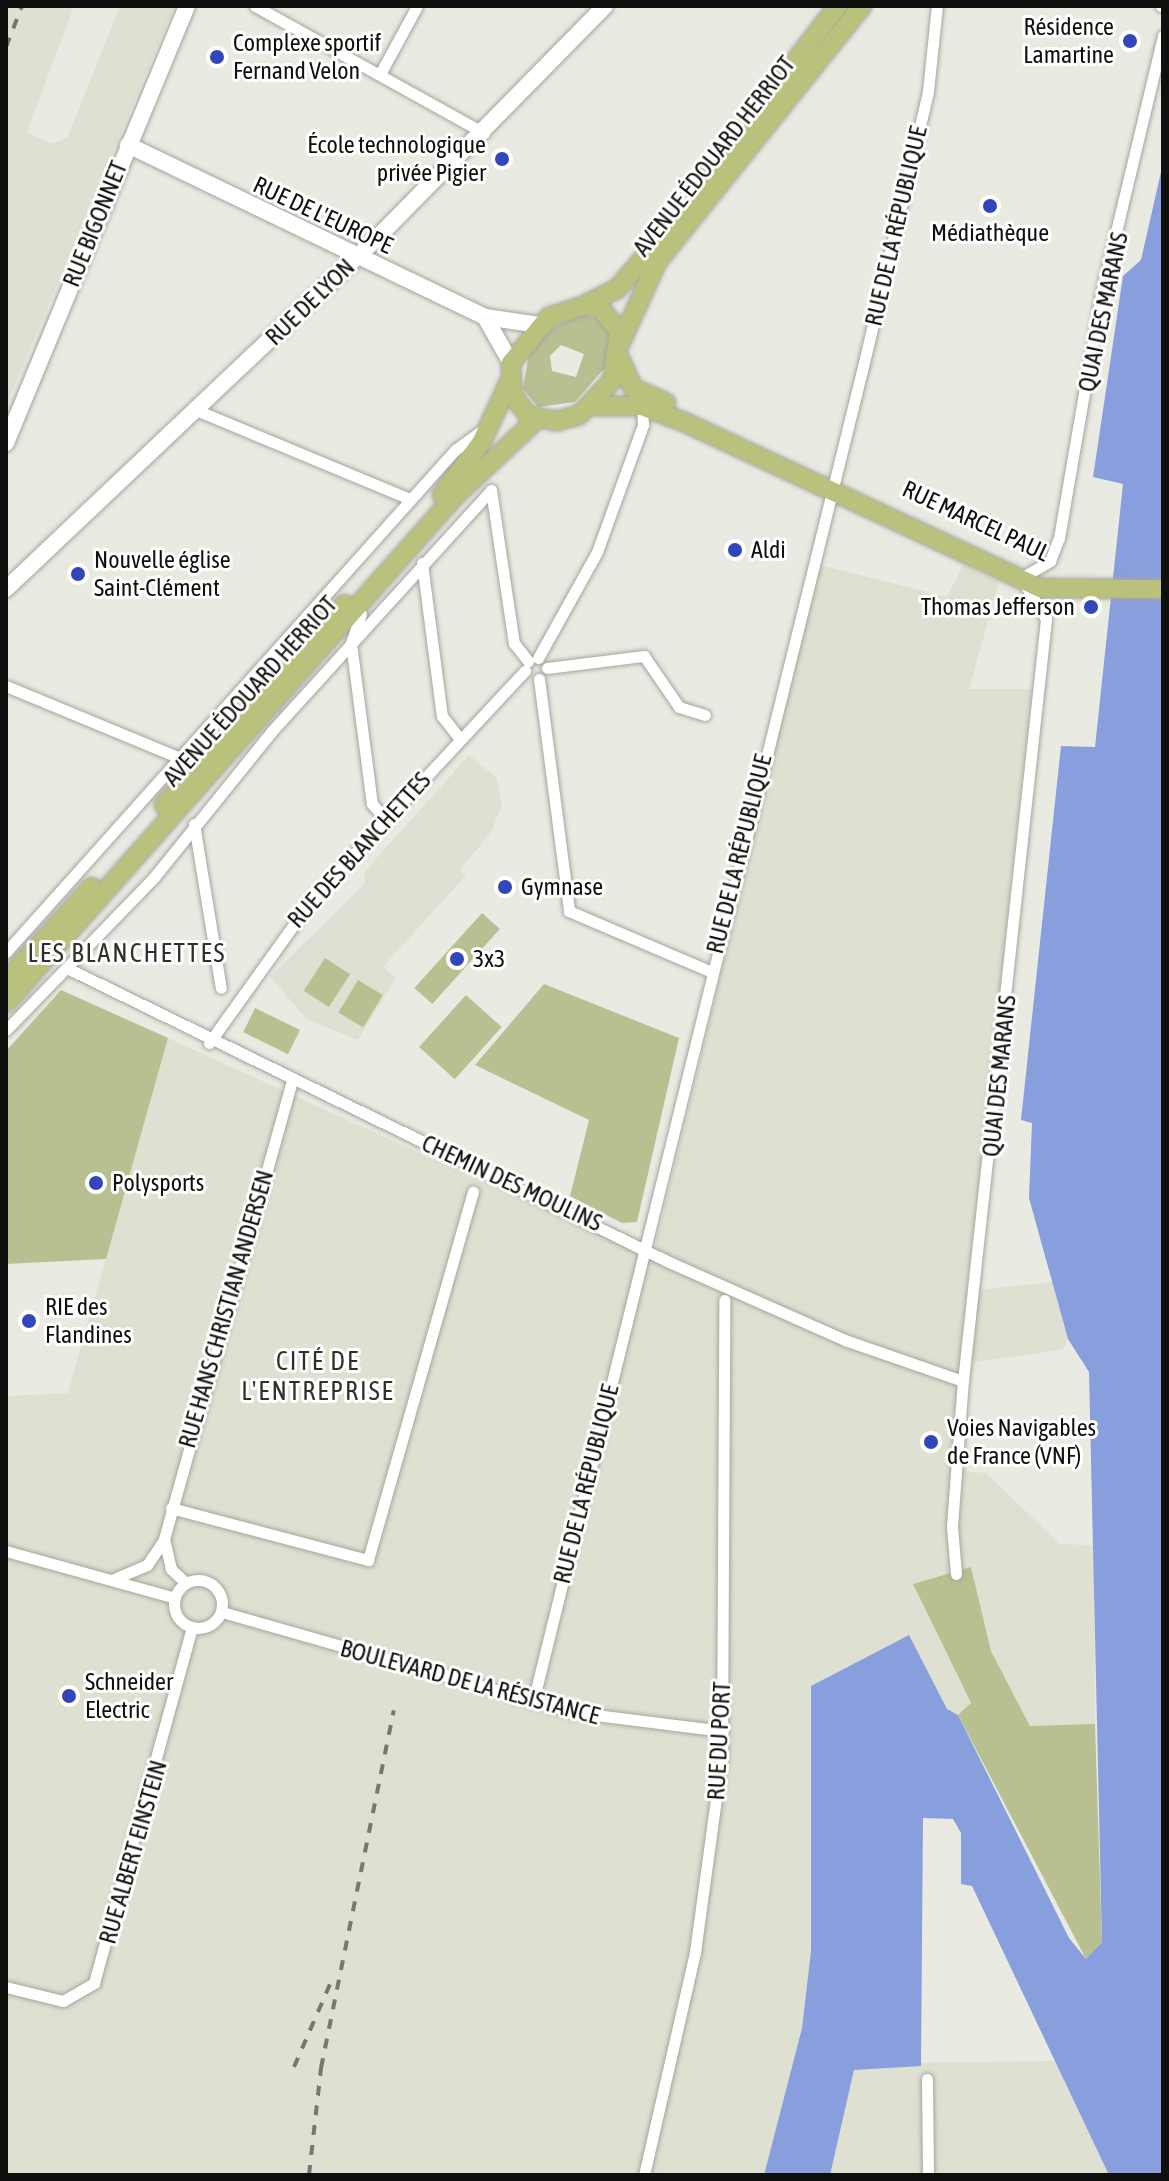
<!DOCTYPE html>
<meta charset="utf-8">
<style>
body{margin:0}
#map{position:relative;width:1169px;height:2181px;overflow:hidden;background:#e9ebe3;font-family:"Asap Condensed",sans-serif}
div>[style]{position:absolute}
.built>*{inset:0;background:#dee1d1}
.green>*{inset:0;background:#b8c092;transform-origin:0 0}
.water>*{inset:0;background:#899edc}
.roads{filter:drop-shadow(0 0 2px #a4a69e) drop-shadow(0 0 2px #a4a69e)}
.street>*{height:11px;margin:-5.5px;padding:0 5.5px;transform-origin:5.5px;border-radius:5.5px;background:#fff}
.street>.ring{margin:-5.5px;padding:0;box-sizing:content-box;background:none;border:11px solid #fff;border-radius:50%}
.secondary>*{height:16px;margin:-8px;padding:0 8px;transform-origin:8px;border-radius:8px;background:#fff}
.primary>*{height:18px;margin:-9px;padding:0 9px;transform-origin:9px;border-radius:9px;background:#b9c17d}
.rail>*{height:4px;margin-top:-2px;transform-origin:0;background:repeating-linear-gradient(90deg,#767772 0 10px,transparent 0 20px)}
.dots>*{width:22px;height:22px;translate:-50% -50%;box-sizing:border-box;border:4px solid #fff;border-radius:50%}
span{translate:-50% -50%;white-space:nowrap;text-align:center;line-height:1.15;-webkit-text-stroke:6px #fff;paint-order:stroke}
.poi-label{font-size:24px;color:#0f0f0d}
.right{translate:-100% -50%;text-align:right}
.left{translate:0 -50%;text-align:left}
.street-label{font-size:24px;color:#0f0f0d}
.neighbourhood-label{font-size:26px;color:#2f302a;letter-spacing:2px}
.frame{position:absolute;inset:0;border:8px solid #0f0f0d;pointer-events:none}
</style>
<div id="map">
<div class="built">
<div style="clip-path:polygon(6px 6px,74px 6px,27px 132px,51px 144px,67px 138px,120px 6px,174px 6px,6px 406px)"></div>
<div style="clip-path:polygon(820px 565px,947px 597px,963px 565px,999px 582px,969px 689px,1032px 689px,967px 1291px,1052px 1282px,1068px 1339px,1062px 1350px,960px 1364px,951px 1444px,964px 1471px,986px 1473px,1060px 1544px,1094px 1545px,1095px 1724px,1031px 1727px,991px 1651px,971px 1567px,913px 1584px,971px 1704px,958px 1715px,947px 1709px,909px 1635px,811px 1686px,811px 1951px,802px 2028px,764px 2175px,6px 2175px,6px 1396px,68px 1393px,168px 1038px,652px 1259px)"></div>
<div style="clip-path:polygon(469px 755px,497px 778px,502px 805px,491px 832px,460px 870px,466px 875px,383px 967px,396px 978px,358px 1040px,307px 1019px,270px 977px,365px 883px,364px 872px)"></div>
<div style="clip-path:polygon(1055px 2061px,1109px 2175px,830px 2175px,854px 2070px,885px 2063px)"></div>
</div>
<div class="green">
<div style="clip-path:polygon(evenodd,583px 314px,600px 319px,612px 337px,608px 364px,575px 402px,538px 407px,523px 389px,529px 353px,549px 329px,583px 314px,561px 345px,584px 354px,576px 377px,552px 371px,550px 356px,561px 345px)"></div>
<div style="left:482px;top:913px;width:24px;height:101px;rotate:42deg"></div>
<div style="left:325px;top:958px;width:30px;height:39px;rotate:33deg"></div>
<div style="left:358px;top:980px;width:29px;height:38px;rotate:31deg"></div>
<div style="clip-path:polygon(544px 984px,679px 1038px,637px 1222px,622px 1223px,570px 1196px,589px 1120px,475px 1065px)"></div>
<div style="clip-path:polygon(61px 990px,168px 1038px,106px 1259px,6px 1264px,6px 1051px)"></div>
<div style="left:466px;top:995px;width:48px;height:70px;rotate:42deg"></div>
<div style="left:255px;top:1008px;width:50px;height:27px;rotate:26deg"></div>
<div style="clip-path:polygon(971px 1567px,991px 1651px,1030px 1726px,1095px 1724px,1102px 1942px,1086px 1959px,958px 1715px,971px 1703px,913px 1584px)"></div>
</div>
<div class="water">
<div style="clip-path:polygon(1163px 163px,1163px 2175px,1109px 2175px,972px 1886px,961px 1884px,961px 1833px,953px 1819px,923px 1818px,921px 2066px,854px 2070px,830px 2175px,764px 2175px,802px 2028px,811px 1951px,811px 1686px,909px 1635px,947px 1709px,958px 1715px,1069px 1938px,1086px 1959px,1102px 1942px,1089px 1372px,1068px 1339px,1029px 1198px,1032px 1123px,1021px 1120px,1061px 746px,1095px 747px,1123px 484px,1093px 477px,1123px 276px,1141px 260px)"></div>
</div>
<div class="roads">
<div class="street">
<div style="left:255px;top:6px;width:262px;rotate:29deg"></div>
<div style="left:1161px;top:6px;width:2px"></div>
<div style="left:380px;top:74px;width:77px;rotate:-61.4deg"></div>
<div style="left:196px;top:410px;width:232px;rotate:22.6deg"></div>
<div style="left:422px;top:563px;width:154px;rotate:82.6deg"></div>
<div style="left:442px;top:716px;width:28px;rotate:52deg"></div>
<div style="left:1026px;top:575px;width:28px;rotate:-30deg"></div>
<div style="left:1050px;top:561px;width:25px;rotate:-69deg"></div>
<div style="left:1059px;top:538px;width:252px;rotate:-80.2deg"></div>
<div style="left:1102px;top:290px;width:262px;rotate:-76.5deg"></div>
<div style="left:361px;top:614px;width:31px;rotate:109deg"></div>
<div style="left:351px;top:643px;width:162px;rotate:82.6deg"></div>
<div style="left:372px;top:804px;width:19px;rotate:47deg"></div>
<div style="left:538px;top:658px;width:121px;rotate:-60.9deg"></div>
<div style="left:597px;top:552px;width:135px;rotate:-70.1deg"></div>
<div style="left:643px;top:425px;width:19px;rotate:-93deg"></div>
<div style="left:547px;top:668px;width:98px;rotate:-7.1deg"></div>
<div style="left:644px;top:656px;width:62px;rotate:55.5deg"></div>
<div style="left:679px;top:707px;width:27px;rotate:17deg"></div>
<div style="left:539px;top:679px;width:234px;rotate:82.6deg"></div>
<div style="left:569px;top:911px;width:153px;rotate:23.1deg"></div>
<div style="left:6px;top:686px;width:191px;rotate:22.5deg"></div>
<div style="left:194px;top:824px;width:166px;rotate:80.7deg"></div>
<div style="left:6px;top:952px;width:674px;rotate:-48.19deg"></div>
<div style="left:455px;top:450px;width:41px;rotate:-36deg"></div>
<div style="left:69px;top:969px;width:668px;rotate:26.03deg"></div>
<div style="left:669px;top:1262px;width:193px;rotate:23.9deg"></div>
<div style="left:845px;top:1340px;width:125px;rotate:19.2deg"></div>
<div style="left:6px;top:1030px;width:214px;rotate:-45.9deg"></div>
<div style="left:155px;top:876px;width:185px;rotate:-51.1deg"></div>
<div style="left:271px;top:732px;width:327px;rotate:-47.7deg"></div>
<div style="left:491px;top:490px;width:155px;rotate:81.5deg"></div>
<div style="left:514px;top:643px;width:23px;rotate:52deg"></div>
<div style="left:209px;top:1043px;width:178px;rotate:-54.4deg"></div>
<div style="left:313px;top:898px;width:311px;rotate:-47deg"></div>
<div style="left:171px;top:1508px;width:204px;rotate:14.8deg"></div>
<div style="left:368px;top:1560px;width:383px;rotate:-74.1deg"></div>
<div style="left:6px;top:1551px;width:175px;rotate:15.5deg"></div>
<div style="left:956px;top:1574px;width:48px;rotate:-94.8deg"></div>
<div style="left:952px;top:1526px;width:145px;rotate:-85.7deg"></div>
<div style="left:963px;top:1381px;width:767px;rotate:-83.78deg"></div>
<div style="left:1046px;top:619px;width:42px;rotate:-121.4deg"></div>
<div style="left:114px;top:1579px;width:36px;rotate:-23deg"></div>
<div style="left:147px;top:1565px;width:30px;rotate:-56deg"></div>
<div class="ring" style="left:174px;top:1580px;width:37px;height:37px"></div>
<div style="left:186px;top:1583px;width:21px;rotate:-137deg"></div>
<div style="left:171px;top:1569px;width:31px;rotate:-103deg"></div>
<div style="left:164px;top:1539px;width:476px;rotate:-74.4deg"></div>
<div style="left:222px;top:1612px;width:364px;rotate:15.9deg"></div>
<div style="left:572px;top:1712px;width:152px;rotate:7.2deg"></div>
<div style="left:533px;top:1702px;width:1371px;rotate:-76.12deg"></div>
<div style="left:862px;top:371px;width:288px;rotate:-76.7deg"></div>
<div style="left:928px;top:91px;width:85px;rotate:-84deg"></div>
<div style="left:6px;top:1987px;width:59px;rotate:13.8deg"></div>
<div style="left:63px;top:2001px;width:36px;rotate:-30deg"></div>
<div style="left:94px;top:1983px;width:369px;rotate:-74.6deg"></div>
<div style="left:927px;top:2079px;width:96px;rotate:89.4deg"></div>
<div style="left:644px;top:2175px;width:229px;rotate:-77.1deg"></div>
<div style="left:695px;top:1952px;width:199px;rotate:-82.2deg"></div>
<div style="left:722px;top:1755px;width:455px;rotate:-89.7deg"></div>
</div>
<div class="secondary">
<div style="left:128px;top:145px;width:396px;rotate:25.7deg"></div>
<div style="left:485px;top:317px;width:55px;rotate:8.4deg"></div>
<div style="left:485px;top:317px;width:53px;rotate:60.5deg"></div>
<div style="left:6px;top:443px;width:473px;rotate:-67.5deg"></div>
<div style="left:6px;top:589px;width:514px;rotate:-43.42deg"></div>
<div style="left:379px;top:236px;width:322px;rotate:-45.5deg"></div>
</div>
<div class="primary">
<div style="left:585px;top:305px;width:36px;rotate:-27deg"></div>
<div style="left:617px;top:289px;width:33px;rotate:-49deg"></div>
<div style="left:639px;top:264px;width:326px;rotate:-52.4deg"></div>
<div style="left:585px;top:305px;width:15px;rotate:11deg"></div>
<div style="left:600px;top:308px;width:30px;rotate:50deg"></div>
<div style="left:619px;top:331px;width:50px;rotate:98deg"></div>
<div style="left:612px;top:381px;width:47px;rotate:134.1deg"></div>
<div style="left:579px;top:415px;width:24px;rotate:165deg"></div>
<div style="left:556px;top:421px;width:29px;rotate:-168deg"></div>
<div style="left:528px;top:415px;width:25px;rotate:-127deg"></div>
<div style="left:513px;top:395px;width:32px;rotate:-94deg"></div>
<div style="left:511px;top:363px;width:60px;rotate:-50.4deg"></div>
<div style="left:549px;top:317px;width:38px;rotate:-18deg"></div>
<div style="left:620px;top:344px;width:90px;rotate:-65.7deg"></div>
<div style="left:657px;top:262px;width:328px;rotate:-51.3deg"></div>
<div style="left:620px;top:359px;width:32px;rotate:66deg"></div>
<div style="left:633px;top:388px;width:36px;rotate:24deg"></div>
<div style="left:594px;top:406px;width:48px"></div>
<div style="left:642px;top:406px;width:45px;rotate:20.9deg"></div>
<div style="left:684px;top:422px;width:393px;rotate:25deg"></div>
<div style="left:1040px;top:588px;width:123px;rotate:0.5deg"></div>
<div style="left:442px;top:495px;width:65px;rotate:-53.1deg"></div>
<div style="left:481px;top:443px;width:72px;rotate:-65.2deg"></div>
<div style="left:164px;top:805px;width:270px;rotate:-48deg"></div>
<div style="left:6px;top:981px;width:127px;rotate:-47.5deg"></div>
<div style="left:6px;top:1003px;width:677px;rotate:-48.47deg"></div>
<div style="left:455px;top:496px;width:112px;rotate:-43.2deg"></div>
</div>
</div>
<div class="rail">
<div style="left:6px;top:47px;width:44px;rotate:-68.7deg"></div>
<div style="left:294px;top:2067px;width:93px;rotate:-66.5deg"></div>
<div style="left:309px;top:2175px;width:108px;rotate:-83.6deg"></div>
<div style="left:321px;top:2068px;width:365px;rotate:-78.5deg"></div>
</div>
<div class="dots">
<div style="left:1130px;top:41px;background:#3147b9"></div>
<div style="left:217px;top:57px;background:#3147b9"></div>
<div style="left:502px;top:159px;background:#3147b9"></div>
<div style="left:990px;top:206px;background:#3147b9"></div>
<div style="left:735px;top:550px;background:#3147b9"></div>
<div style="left:78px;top:574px;background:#3147b9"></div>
<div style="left:1091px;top:607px;background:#3147b9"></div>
<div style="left:505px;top:887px;background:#3147b9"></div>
<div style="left:457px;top:959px;background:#3147b9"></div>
<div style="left:96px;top:1183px;background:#3147b9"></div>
<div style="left:29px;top:1321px;background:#3147b9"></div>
<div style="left:931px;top:1442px;background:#3147b9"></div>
<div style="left:69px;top:1696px;background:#3147b9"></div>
</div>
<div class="poi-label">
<span class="right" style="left:1114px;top:41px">Résidence<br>Lamartine</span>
<span class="left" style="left:233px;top:57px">Complexe sportif<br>Fernand Velon</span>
<span class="right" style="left:486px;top:159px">École technologique<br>privée Pigier</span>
<span style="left:990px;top:233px">Médiathèque</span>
<span class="left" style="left:751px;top:550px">Aldi</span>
<span class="left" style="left:94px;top:574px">Nouvelle église<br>Saint-Clément</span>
<span class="right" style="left:1075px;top:607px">Thomas Jefferson</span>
<span class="left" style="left:521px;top:887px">Gymnase</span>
<span class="left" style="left:473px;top:959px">3x3</span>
<span class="left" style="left:112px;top:1183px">Polysports</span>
<span class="left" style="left:45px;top:1321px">RIE des<br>Flandines</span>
<span class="left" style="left:947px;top:1442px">Voies Navigables<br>de France (VNF)</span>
<span class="left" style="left:85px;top:1696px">Schneider<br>Electric</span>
</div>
<div class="street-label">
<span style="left:714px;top:156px;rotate:-52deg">AVENUE ÉDOUARD HERRIOT</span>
<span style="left:323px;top:215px;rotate:25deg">RUE DE L'EUROPE</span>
<span style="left:95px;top:224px;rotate:-68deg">RUE BIGONNET</span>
<span style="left:896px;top:226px;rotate:-77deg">RUE DE LA RÉPUBLIQUE</span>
<span style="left:310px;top:302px;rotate:-44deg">RUE DE LYON</span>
<span style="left:1103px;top:312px;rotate:-78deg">QUAI DES MARANS</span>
<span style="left:976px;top:521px;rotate:25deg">RUE MARCEL PAUL</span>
<span style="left:250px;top:691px;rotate:-48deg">AVENUE ÉDOUARD HERRIOT</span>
<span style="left:359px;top:850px;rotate:-48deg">RUE DES BLANCHETTES</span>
<span style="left:739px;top:854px;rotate:-76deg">RUE DE LA RÉPUBLIQUE</span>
<span style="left:999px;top:1076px;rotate:-84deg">QUAI DES MARANS</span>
<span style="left:512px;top:1183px;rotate:25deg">CHEMIN DES MOULINS</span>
<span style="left:226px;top:1309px;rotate:-74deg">RUE HANS CHRISTIAN ANDERSEN</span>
<span style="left:586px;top:1484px;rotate:-76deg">RUE DE LA RÉPUBLIQUE</span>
<span style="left:470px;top:1682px;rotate:15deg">BOULEVARD DE LA RÉSISTANCE</span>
<span style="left:719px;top:1741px;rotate:-87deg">RUE DU PORT</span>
<span style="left:133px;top:1852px;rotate:-74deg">RUE ALBERT EINSTEIN</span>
</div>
<div class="neighbourhood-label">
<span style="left:127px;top:954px">LES BLANCHETTES</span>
<span style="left:318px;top:1377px">CITÉ DE<br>L'ENTREPRISE</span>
</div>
<div class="frame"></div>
</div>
